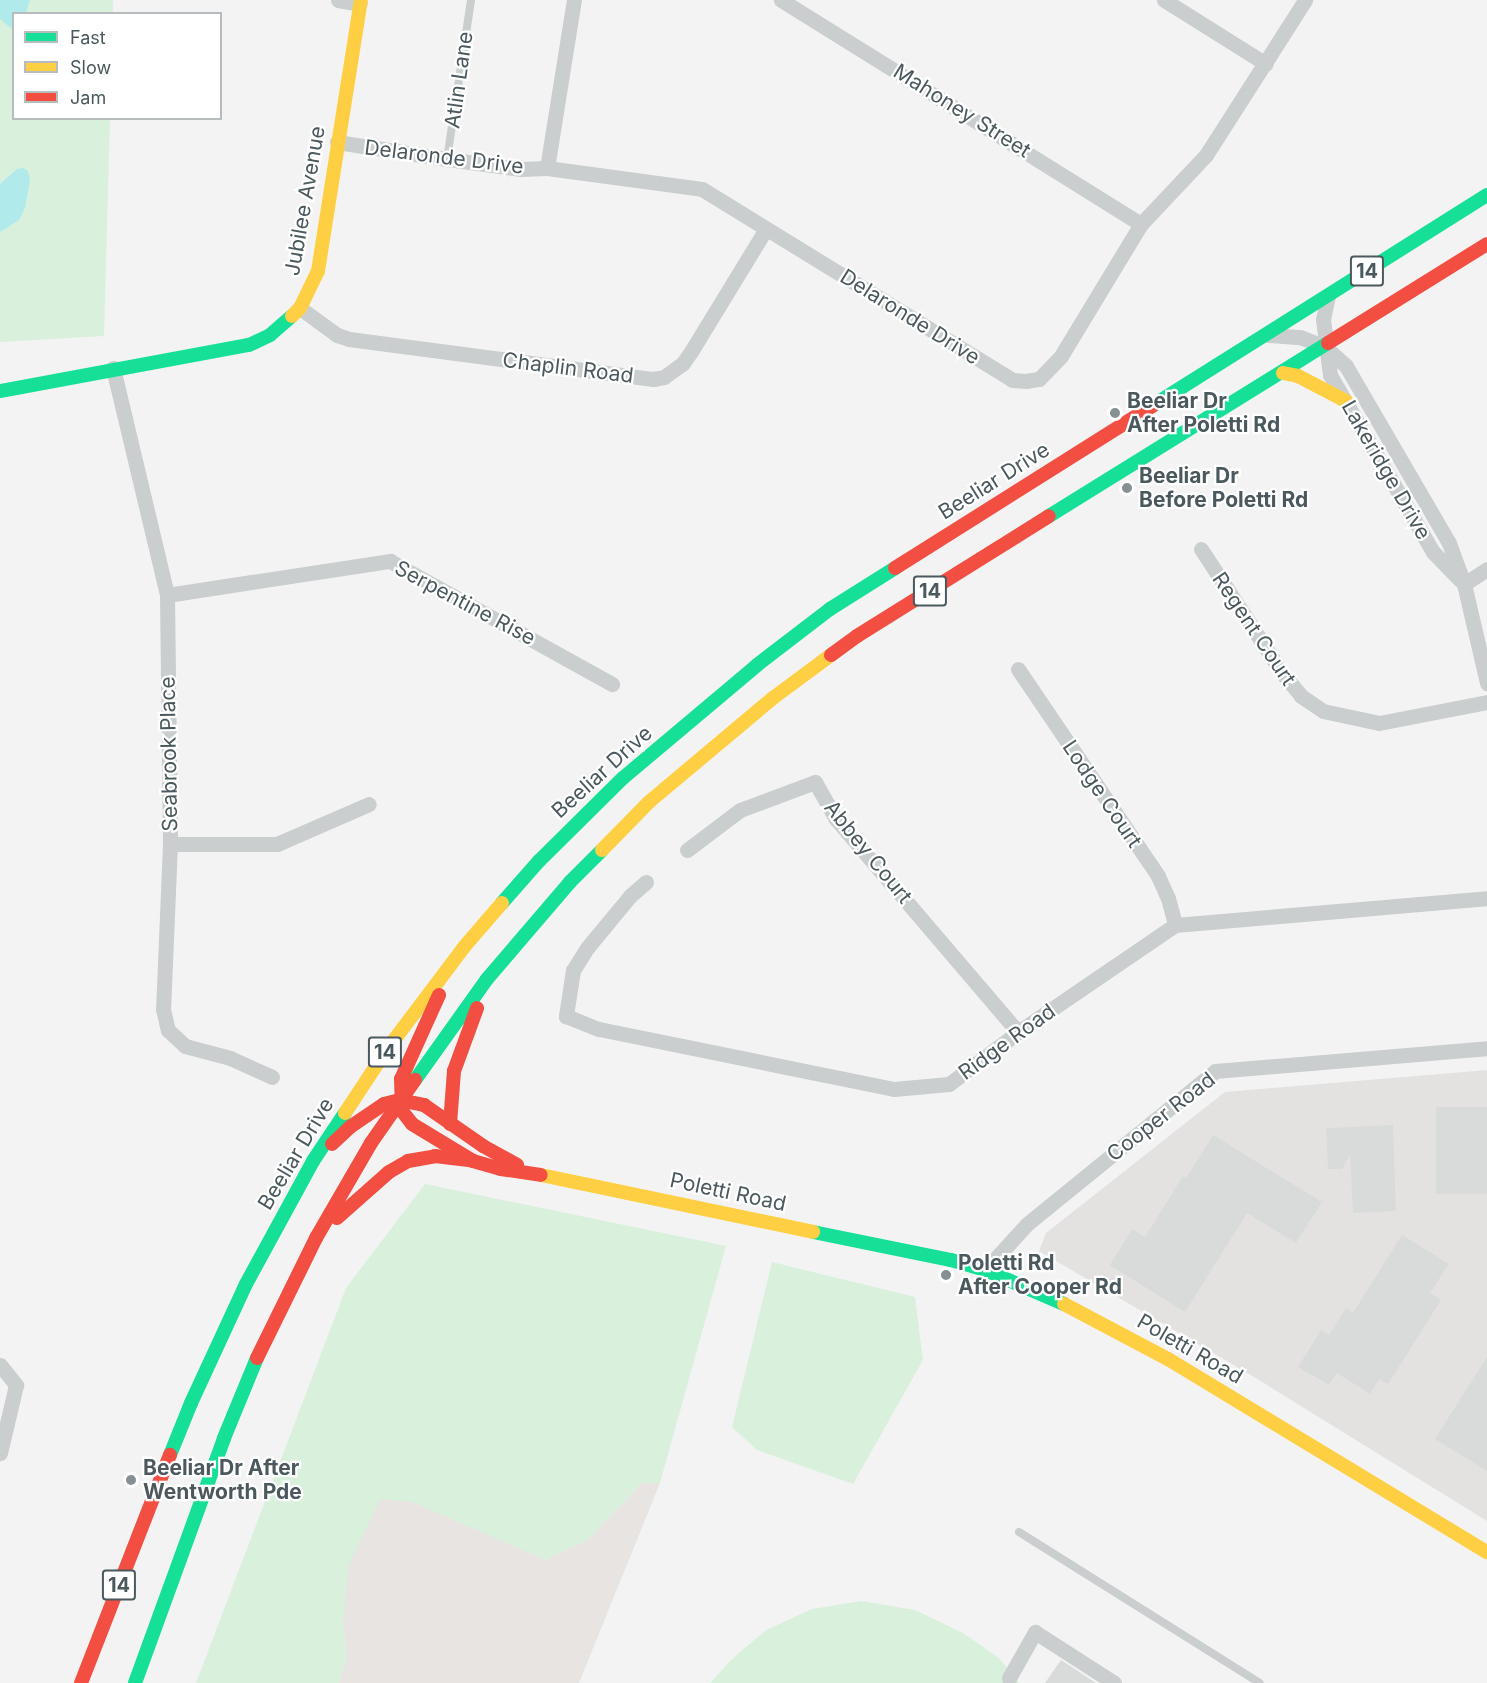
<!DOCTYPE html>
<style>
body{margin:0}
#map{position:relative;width:1487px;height:1683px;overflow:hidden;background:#f3f3f3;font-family:Inter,sans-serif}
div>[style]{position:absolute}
.commercial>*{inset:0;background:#e4e2e1}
.green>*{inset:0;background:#d9f0dd}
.sand>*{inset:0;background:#e7e4e1}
.water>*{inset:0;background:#b1eaea}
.building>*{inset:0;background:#d9dbdb;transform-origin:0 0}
.lane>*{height:8px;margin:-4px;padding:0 4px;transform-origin:4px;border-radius:4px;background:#cbcece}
.street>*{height:15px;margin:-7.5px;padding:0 7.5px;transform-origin:7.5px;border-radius:7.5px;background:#cbcece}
.fast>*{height:14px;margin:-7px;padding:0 7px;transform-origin:7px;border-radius:7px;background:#16e098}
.slow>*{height:14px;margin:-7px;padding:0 7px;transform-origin:7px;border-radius:7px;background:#ffcf43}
.jam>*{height:14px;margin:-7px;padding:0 7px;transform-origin:7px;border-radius:7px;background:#f24e42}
.dots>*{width:16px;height:16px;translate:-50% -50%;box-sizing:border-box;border:3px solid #fff;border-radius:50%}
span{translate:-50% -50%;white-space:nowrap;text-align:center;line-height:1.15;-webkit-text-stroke:4.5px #fff;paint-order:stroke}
.shield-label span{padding:2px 4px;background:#fff;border:2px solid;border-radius:4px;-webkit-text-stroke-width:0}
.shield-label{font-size:20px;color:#4b595e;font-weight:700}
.street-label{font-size:21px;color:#4b595e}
.poi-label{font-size:21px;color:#4b595e;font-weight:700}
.left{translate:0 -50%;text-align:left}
.legend{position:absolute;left:12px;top:12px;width:210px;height:108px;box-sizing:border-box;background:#fff;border:2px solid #b7bdbf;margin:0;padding:8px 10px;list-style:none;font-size:18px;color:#4b595e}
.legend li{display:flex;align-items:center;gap:12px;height:30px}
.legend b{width:30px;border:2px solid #b7bdbf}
</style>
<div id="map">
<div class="commercial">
<div style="clip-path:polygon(1487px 1070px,1487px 1521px,1254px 1377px,1039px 1251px,1046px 1233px,1225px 1092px)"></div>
</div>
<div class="green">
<div style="clip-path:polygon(0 0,113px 0,113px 13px,14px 14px,14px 118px,110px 119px,104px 336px,0 342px)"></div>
<div style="clip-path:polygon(425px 1184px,726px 1246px,660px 1483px,642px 1483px,588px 1540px,545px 1560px,511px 1546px,343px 1623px,347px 1658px,339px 1683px,196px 1683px,346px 1288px)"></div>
<div style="clip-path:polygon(772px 1262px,915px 1297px,923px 1360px,853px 1484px,757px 1450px,732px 1427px)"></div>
<div style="clip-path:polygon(861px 1601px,915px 1610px,963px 1633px,999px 1658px,1019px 1683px,710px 1683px,732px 1659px,766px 1630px,812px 1609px)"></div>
</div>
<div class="sand">
<div style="clip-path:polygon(642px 1483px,660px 1483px,579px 1683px,339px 1683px,347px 1658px,343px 1623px,348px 1567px,380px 1499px,413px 1502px,545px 1560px,588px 1540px)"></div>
</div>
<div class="water">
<div style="clip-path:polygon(0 0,30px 0,26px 13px,14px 14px,12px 29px,0 19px)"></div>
<div style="clip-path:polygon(23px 168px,28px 171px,30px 180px,25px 208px,19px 220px,0 232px,0 184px,17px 169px)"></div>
</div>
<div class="building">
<div style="left:1487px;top:1107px;width:87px;height:51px;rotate:90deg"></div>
<div style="clip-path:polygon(1393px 1125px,1396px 1211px,1353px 1213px,1350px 1155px,1342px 1169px,1328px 1169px,1326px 1128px)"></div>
<div style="clip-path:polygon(1213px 1135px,1322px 1202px,1296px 1243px,1247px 1213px,1185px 1312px,1110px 1265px,1132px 1229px,1145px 1237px,1183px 1176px,1186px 1178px)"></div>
<div style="clip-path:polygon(1402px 1235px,1449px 1264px,1430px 1293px,1441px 1300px,1388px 1384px,1379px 1379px,1370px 1394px,1337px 1373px,1329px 1385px,1298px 1367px,1321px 1330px,1329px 1335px,1346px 1308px,1353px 1313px)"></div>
<div style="clip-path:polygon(1487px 1357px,1487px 1471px,1435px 1439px)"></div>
<div style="clip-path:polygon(1061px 1660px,1096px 1683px,1045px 1683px)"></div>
</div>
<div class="lane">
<div style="left:447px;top:159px;width:161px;rotate:-81.4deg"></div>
<div style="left:1019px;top:1532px;width:284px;rotate:32.1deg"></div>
</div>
<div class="street">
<div style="left:338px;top:0;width:22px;rotate:10deg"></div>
<div style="left:781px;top:0;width:424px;rotate:31.9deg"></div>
<div style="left:1164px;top:0;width:120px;rotate:32.1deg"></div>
<div style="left:337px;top:142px;width:111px;rotate:8.8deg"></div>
<div style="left:447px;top:159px;width:75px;rotate:7.7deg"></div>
<div style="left:521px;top:169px;width:26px;rotate:-2deg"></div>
<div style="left:547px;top:168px;width:156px;rotate:7.7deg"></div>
<div style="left:702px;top:189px;width:364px;rotate:31.6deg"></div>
<div style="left:1012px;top:380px;width:14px;rotate:4deg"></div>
<div style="left:1026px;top:381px;width:13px;rotate:-9deg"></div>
<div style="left:1039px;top:379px;width:32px;rotate:-46deg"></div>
<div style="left:1061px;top:356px;width:154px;rotate:-58.8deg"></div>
<div style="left:1141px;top:224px;width:95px;rotate:-46.7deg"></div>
<div style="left:1206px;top:155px;width:184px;rotate:-57.4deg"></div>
<div style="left:547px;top:168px;width:170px;rotate:-80.9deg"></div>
<div style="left:1328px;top:296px;width:24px;rotate:102deg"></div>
<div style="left:1323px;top:319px;width:56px;rotate:82.9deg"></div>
<div style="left:1330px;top:375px;width:205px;rotate:59.8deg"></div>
<div style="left:1433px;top:552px;width:39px;rotate:46deg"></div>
<div style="left:300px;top:308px;width:46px;rotate:36.1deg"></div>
<div style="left:337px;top:335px;width:13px;rotate:18deg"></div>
<div style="left:349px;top:339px;width:307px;rotate:7.5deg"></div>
<div style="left:653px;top:379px;width:11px;rotate:-10deg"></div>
<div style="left:664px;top:377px;width:24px;rotate:-36deg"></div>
<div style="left:683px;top:363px;width:16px;rotate:-55deg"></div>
<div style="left:692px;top:350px;width:142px;rotate:-58.6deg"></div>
<div style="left:1268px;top:335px;width:32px;rotate:4deg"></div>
<div style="left:1300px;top:337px;width:26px;rotate:21deg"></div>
<div style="left:1324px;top:346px;width:30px;rotate:42deg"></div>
<div style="left:1346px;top:366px;width:205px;rotate:59.8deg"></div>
<div style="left:1449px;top:543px;width:44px;rotate:69.9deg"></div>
<div style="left:1464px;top:584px;width:102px;rotate:76.9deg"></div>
<div style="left:113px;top:368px;width:233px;rotate:76.6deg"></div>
<div style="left:167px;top:595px;width:249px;rotate:89.3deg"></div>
<div style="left:170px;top:844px;width:165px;rotate:92.4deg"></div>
<div style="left:163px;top:1009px;width:22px;rotate:77deg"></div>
<div style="left:168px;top:1030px;width:23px;rotate:43deg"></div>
<div style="left:185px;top:1046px;width:47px;rotate:14.9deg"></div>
<div style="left:230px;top:1058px;width:46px;rotate:24.3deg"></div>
<div style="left:1201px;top:549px;width:148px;rotate:56.8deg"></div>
<div style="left:1282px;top:673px;width:30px;rotate:50deg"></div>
<div style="left:1301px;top:696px;width:27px;rotate:34deg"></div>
<div style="left:1323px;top:711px;width:57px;rotate:12.1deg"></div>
<div style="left:1379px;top:723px;width:110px;rotate:-11deg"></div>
<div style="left:1464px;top:584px;width:27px;rotate:-33deg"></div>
<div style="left:167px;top:595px;width:226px;rotate:-8.7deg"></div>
<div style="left:390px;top:561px;width:254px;rotate:29deg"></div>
<div style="left:1018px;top:669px;width:250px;rotate:55.9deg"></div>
<div style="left:1158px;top:876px;width:24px;rotate:66deg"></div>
<div style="left:1168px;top:898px;width:28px;rotate:75deg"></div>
<div style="left:170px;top:844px;width:107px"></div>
<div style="left:277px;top:844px;width:100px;rotate:-23.5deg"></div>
<div style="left:687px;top:850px;width:66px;rotate:-37deg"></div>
<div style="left:740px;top:810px;width:80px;rotate:-20.5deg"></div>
<div style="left:815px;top:782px;width:43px;rotate:60.4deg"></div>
<div style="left:836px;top:819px;width:280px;rotate:49.5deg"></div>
<div style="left:646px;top:882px;width:21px;rotate:139deg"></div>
<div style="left:630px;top:896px;width:67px;rotate:129.6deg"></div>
<div style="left:587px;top:948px;width:26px;rotate:122deg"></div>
<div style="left:573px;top:970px;width:47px;rotate:98.7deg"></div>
<div style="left:566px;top:1016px;width:35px;rotate:22deg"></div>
<div style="left:599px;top:1029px;width:301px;rotate:11.5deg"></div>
<div style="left:894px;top:1089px;width:55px;rotate:-5.2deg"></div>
<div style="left:949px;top:1084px;width:90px;rotate:-36.9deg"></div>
<div style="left:1021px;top:1030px;width:186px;rotate:-34.3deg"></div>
<div style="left:1175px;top:925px;width:313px;rotate:-4.9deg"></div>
<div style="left:985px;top:1270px;width:62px;rotate:-47.6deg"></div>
<div style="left:1027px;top:1224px;width:242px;rotate:-39.1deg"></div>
<div style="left:1215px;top:1071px;width:273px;rotate:-4.8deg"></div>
<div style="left:0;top:1365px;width:26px;rotate:51deg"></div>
<div style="left:16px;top:1385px;width:70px;rotate:103.2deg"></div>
<div style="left:1009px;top:1678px;width:53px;rotate:-60.5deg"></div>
<div style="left:1035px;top:1632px;width:94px;rotate:32.8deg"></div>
</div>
<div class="fast">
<div style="left:0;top:391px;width:253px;rotate:-10.5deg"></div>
<div style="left:249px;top:345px;width:23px;rotate:-25deg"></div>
<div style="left:270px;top:335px;width:29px;rotate:-41deg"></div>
<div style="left:1152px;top:406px;width:396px;rotate:-32.2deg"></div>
<div style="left:1049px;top:516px;width:328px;rotate:-31.8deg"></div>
<div style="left:502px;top:903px;width:56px;rotate:-48.6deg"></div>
<div style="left:539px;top:861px;width:118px;rotate:-44.7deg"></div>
<div style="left:623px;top:778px;width:175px;rotate:-40.1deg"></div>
<div style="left:757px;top:665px;width:92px;rotate:-37.5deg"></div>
<div style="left:830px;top:609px;width:77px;rotate:-32.2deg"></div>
<div style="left:415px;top:1080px;width:124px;rotate:-54.5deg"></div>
<div style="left:487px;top:979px;width:128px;rotate:-49.4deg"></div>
<div style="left:570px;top:882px;width:45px;rotate:-45deg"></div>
<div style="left:813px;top:1232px;width:141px;rotate:11.5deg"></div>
<div style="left:951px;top:1260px;width:35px;rotate:16deg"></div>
<div style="left:985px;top:1270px;width:86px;rotate:23.3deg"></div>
<div style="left:170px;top:1455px;width:56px;rotate:-68deg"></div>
<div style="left:191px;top:1403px;width:131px;rotate:-65.2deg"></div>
<div style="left:246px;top:1284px;width:140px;rotate:-61.4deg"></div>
<div style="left:313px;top:1161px;width:58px;rotate:-56.3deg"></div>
<div style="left:135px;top:1683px;width:261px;rotate:-70deg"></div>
<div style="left:224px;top:1438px;width:87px;rotate:-67.6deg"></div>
</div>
<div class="slow">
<div style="left:292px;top:316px;width:11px;rotate:-45deg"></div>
<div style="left:300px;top:308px;width:41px;rotate:-64.1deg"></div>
<div style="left:318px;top:271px;width:274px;rotate:-81deg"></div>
<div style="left:1283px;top:373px;width:15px;rotate:11deg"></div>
<div style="left:1298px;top:376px;width:54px;rotate:27.5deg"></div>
<div style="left:602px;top:850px;width:67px;rotate:-45.6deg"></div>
<div style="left:649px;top:802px;width:162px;rotate:-40deg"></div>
<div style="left:773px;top:698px;width:72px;rotate:-36.6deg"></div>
<div style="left:345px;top:1113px;width:73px;rotate:-56.7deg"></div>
<div style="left:385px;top:1052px;width:131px;rotate:-53deg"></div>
<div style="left:464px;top:947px;width:58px;rotate:-49.2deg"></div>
<div style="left:541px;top:1175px;width:278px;rotate:11.8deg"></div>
<div style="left:1064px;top:1304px;width:118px;rotate:27.9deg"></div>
<div style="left:1168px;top:1359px;width:373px;rotate:31.2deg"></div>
</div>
<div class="jam">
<div style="left:1328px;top:343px;width:187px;rotate:-31.9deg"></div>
<div style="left:895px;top:568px;width:304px;rotate:-32.2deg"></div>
<div style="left:831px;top:655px;width:32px;rotate:-36deg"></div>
<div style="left:857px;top:636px;width:226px;rotate:-32deg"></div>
<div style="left:439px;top:995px;width:92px;rotate:114.3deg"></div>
<div style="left:401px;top:1079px;width:32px;rotate:88deg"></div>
<div style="left:402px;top:1111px;width:16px;rotate:52deg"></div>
<div style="left:412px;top:1124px;width:71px;rotate:31.2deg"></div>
<div style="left:473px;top:1161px;width:29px;rotate:16deg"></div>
<div style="left:501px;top:1169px;width:40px;rotate:8.5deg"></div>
<div style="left:450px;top:1124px;width:53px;rotate:-85.7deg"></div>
<div style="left:454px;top:1071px;width:67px;rotate:-69.9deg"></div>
<div style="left:332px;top:1144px;width:25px;rotate:-43deg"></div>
<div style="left:350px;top:1127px;width:41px;rotate:-34.1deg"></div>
<div style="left:384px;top:1104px;width:16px;rotate:-14deg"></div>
<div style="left:400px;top:1100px;width:25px;rotate:12deg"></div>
<div style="left:424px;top:1105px;width:72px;rotate:34.8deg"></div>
<div style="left:483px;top:1146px;width:39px;rotate:29deg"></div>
<div style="left:337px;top:1218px;width:69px;rotate:-41.5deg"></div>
<div style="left:389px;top:1172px;width:22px;rotate:-30deg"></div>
<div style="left:408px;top:1161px;width:27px;rotate:-10deg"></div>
<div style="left:435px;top:1156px;width:38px;rotate:7deg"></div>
<div style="left:257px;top:1358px;width:134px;rotate:-63.8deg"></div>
<div style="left:316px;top:1238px;width:110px;rotate:-59.9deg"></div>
<div style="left:371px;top:1143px;width:77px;rotate:-55.1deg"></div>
<div style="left:81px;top:1683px;width:245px;rotate:-68.7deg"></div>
</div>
<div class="dots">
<div style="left:1115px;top:413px;background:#868f92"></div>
<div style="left:1127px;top:488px;background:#868f92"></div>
<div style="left:946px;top:1275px;background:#868f92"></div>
<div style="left:131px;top:1480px;background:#868f92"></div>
</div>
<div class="shield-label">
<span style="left:1367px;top:271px">14</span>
<span style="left:930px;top:591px">14</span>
<span style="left:385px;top:1052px">14</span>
<span style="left:119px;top:1585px">14</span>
</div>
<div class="street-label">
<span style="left:459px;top:80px;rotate:-82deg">Atlin Lane</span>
<span style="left:962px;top:111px;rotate:32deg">Mahoney Street</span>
<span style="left:444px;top:157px;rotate:7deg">Delaronde Drive</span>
<span style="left:305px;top:201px;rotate:-80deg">Jubilee Avenue</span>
<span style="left:910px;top:317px;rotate:32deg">Delaronde Drive</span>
<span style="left:568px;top:368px;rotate:7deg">Chaplin Road</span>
<span style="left:1386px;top:470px;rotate:60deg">Lakeridge Drive</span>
<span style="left:994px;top:481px;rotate:-32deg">Beeliar Drive</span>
<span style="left:465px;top:603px;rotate:28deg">Serpentine Rise</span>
<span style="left:1254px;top:629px;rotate:56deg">Regent Court</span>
<span style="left:169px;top:754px;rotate:-91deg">Seabrook Place</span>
<span style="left:602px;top:772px;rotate:-42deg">Beeliar Drive</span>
<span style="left:1102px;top:794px;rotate:56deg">Lodge Court</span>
<span style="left:868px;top:852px;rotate:51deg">Abbey Court</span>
<span style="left:1007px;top:1042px;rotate:-36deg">Ridge Road</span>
<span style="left:1161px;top:1117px;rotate:-38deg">Cooper Road</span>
<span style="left:296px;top:1154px;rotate:-59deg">Beeliar Drive</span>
<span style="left:728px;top:1192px;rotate:12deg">Poletti Road</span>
<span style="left:1190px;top:1349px;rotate:30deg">Poletti Road</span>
</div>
<div class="poi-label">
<span class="left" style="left:1127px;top:413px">Beeliar Dr<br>After Poletti Rd</span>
<span class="left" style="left:1139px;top:488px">Beeliar Dr<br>Before Poletti Rd</span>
<span class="left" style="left:958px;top:1275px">Poletti Rd<br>After Cooper Rd</span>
<span class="left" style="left:143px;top:1480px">Beeliar Dr After<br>Wentworth Pde</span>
</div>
<ul class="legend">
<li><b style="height:8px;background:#16e098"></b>Fast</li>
<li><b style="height:8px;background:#ffcf43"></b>Slow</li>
<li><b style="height:8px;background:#f24e42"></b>Jam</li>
</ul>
</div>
